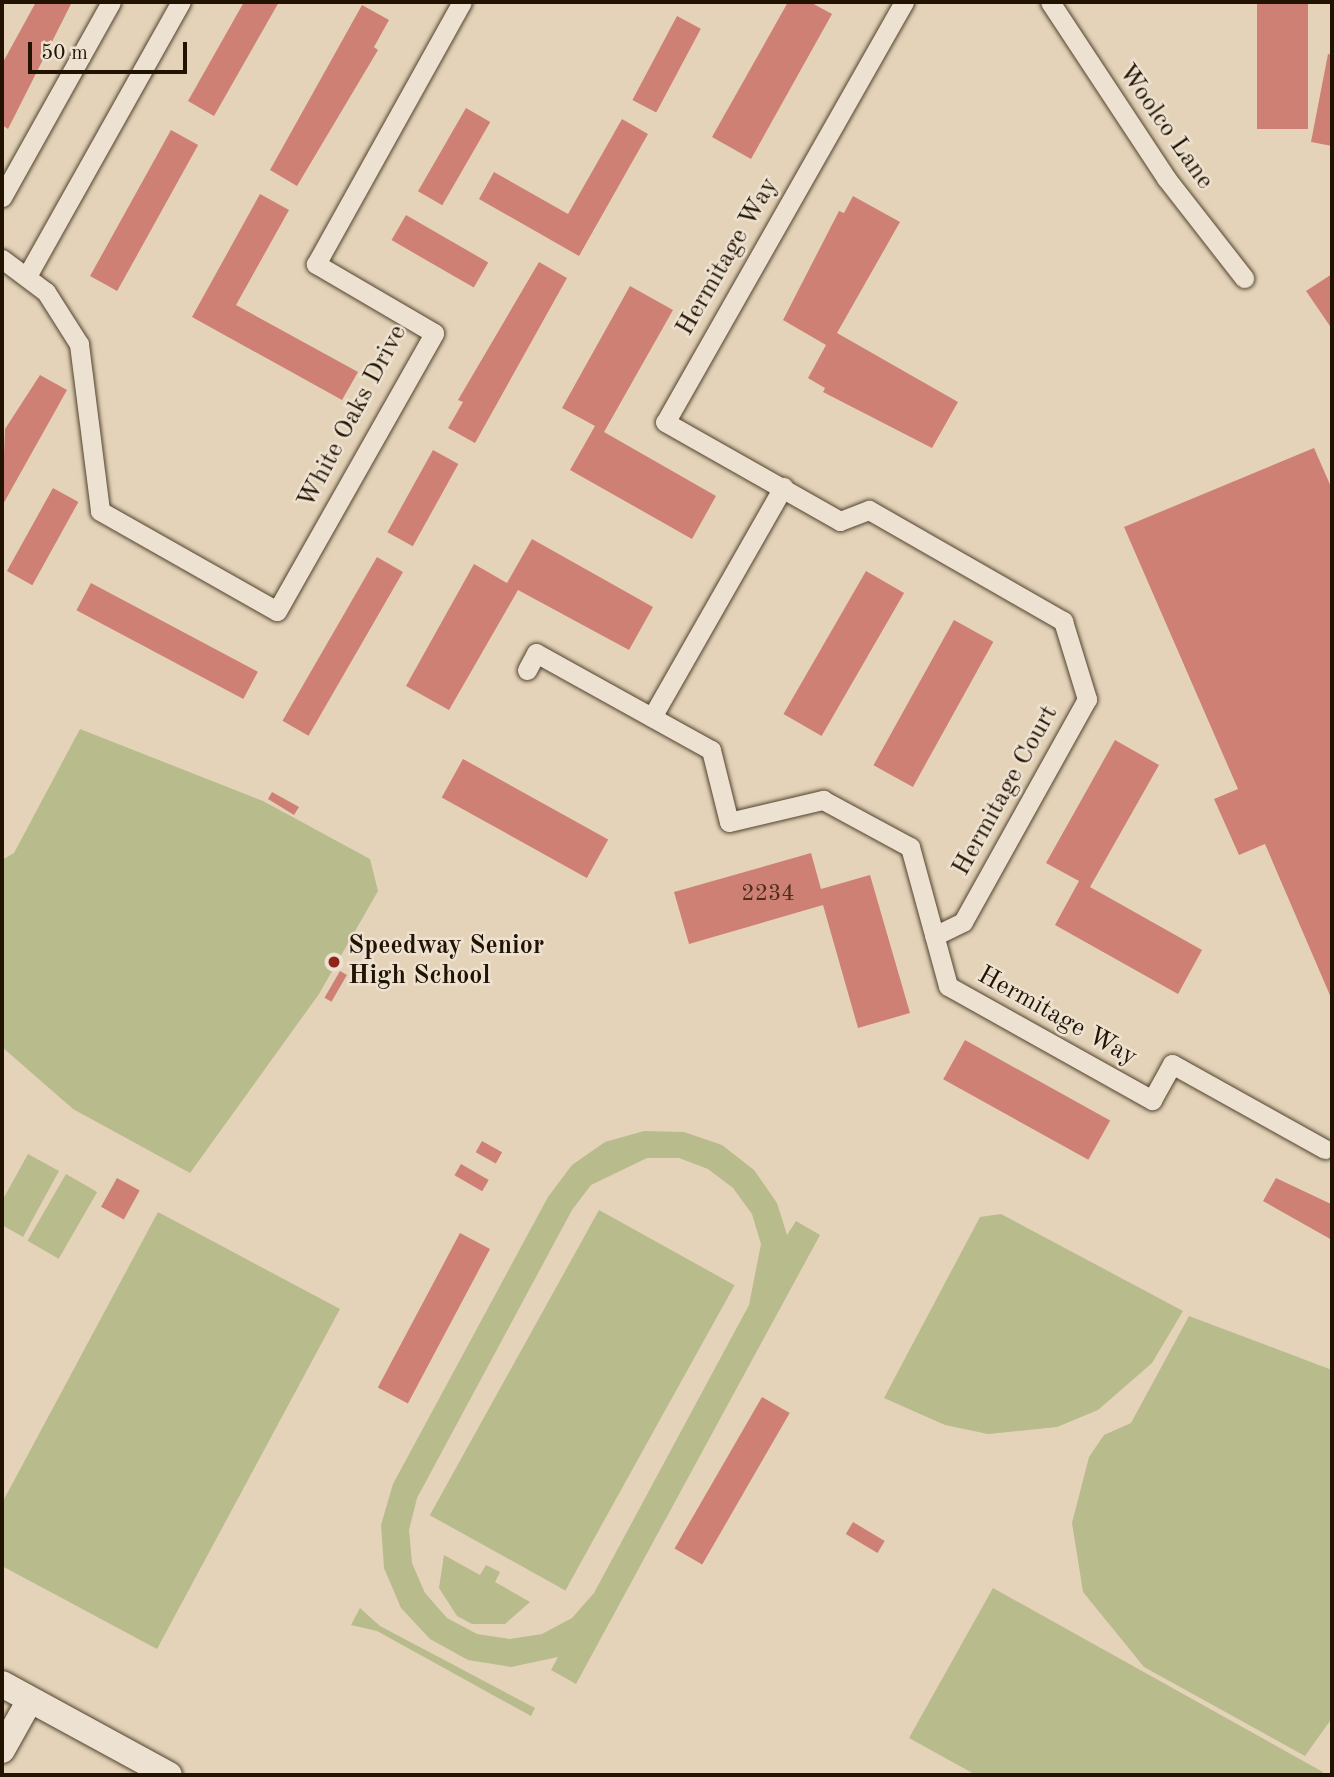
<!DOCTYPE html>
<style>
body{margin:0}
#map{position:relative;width:1334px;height:1777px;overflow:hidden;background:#e4d3b9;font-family:"Old Standard TT",serif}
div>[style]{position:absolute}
.green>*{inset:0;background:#b8bb8c;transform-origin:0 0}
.building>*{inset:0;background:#ce8075;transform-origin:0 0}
.roads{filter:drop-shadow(0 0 2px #52432e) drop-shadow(0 0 2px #52432e)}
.street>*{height:19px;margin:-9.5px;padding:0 9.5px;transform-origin:9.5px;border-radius:9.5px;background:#ede2d2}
.secondary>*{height:26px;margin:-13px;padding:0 13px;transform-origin:13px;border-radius:13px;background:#ede2d2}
.dots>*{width:19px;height:19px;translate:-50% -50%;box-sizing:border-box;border:4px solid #ede2d2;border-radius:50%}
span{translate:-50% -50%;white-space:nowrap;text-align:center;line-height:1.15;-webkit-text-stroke:5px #ede2d2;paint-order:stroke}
.number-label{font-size:23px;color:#4d2e1d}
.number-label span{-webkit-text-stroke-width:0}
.street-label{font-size:26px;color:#221300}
.poi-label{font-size:26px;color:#221300;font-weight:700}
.left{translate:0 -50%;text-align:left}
.frame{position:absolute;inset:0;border:4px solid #221300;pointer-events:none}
.scale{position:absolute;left:28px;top:42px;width:159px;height:32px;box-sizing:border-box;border:4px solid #221300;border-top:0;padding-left:9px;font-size:21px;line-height:24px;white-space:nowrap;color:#221300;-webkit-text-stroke:5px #ede2d2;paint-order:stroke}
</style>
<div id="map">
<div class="green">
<div style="clip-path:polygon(80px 729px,263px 801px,370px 859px,378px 891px,319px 994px,190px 1173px,73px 1109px,2px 1047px,2px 860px,14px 853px)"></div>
<div style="clip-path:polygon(evenodd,644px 1131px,684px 1132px,722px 1145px,754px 1170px,777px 1203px,787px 1235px,796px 1221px,820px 1235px,576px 1684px,551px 1670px,558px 1657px,511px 1667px,468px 1660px,430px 1639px,401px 1608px,384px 1568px,381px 1525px,393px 1484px,548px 1197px,572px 1165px,605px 1142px,644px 1131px,647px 1158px,679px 1158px,708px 1169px,733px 1188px,752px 1214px,761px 1244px,749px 1305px,594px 1593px,572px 1618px,542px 1634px,510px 1639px,477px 1634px,447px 1618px,425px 1593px,412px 1563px,409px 1530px,417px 1498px,572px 1210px,591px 1185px,647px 1158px)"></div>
<div style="clip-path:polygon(28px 1154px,59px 1171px,23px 1237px,2px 1225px,2px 1201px)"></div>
<div style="left:66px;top:1174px;width:36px;height:77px;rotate:30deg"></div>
<div style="left:599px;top:1210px;width:155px;height:349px;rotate:29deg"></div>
<div style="clip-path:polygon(158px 1212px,340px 1309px,157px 1649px,2px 1566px,2px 1503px)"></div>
<div style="clip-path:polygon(1001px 1214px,1183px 1311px,1152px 1363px,1098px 1410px,1057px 1427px,988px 1434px,945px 1425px,884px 1398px,980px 1217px)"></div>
<div style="clip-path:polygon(1189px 1316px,1332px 1370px,1332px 1718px,1305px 1756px,1144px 1667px,1083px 1592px,1072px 1523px,1089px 1457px,1104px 1435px,1131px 1423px)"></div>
<div style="clip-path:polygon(444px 1555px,480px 1575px,486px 1565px,500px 1572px,495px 1582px,530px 1602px,505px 1624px,472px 1624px,457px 1616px,439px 1588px)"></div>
<div style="clip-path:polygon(993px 1588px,1323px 1772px,1321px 1775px,976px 1775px,909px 1738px)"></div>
<div style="clip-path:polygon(360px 1608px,380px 1626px,535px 1708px,531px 1716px,377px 1631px,351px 1625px)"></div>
</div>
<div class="building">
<div style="clip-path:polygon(36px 2px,72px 2px,8px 129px,2px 125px,2px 64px)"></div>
<div style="clip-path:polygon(244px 2px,279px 2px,214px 116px,188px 101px)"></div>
<div style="clip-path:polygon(788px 2px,810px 2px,832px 14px,751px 159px,712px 137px)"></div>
<div style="left:1257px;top:2px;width:51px;height:127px"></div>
<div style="clip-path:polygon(362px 5px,389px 20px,374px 47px,378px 50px,297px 186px,270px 170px)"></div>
<div style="left:677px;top:16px;width:27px;height:95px;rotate:28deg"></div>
<div style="clip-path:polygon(1328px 54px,1332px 55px,1332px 146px,1311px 142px)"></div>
<div style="left:466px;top:108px;width:28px;height:96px;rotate:30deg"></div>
<div style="clip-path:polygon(622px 119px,648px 134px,579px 256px,479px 199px,494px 172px,568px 214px)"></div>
<div style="left:171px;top:130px;width:31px;height:167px;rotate:29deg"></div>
<div style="clip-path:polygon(260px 194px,289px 210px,236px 305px,358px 372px,342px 400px,192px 317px)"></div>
<div style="clip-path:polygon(853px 196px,900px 222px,837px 333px,958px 402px,932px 448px,823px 392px,825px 388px,808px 378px,826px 345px,783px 320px,839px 211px,844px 213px)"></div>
<div style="left:406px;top:215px;width:95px;height:29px;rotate:30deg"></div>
<div style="clip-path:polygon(539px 262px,567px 278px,475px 443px,448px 428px,463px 402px,458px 400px)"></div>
<div style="clip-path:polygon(1332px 274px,1332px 329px,1306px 291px)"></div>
<div style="clip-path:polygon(630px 286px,673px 310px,604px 432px,716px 496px,692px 539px,570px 470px,595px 426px,562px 408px)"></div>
<div style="clip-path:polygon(40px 375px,67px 390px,2px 506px,5px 429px)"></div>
<div style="clip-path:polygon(1314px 448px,1332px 489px,1332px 1000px,1265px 844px,1239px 855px,1214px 799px,1238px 789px,1124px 527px)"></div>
<div style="left:433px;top:450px;width:29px;height:94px;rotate:29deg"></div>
<div style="left:53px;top:488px;width:29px;height:95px;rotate:29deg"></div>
<div style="clip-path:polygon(532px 539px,653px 607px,629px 650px,518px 590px,449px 710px,406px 686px,474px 564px,507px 583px)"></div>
<div style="left:377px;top:557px;width:30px;height:189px;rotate:30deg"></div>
<div style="left:866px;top:571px;width:44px;height:165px;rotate:30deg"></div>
<div style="left:91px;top:583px;width:189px;height:31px;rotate:28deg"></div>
<div style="left:954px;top:620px;width:45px;height:166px;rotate:29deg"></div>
<div style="clip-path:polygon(1115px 740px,1159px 765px,1090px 887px,1202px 950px,1178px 994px,1055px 925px,1079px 881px,1046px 863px)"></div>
<div style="left:463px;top:759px;width:166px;height:44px;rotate:29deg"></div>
<div style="clip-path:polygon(272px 792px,299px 807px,294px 815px,268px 799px)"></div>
<div style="clip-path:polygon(811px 853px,821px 889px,870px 875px,910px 1013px,858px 1028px,823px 905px,689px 944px,674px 892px)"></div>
<div style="left:340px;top:971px;width:8px;height:31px;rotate:30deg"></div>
<div style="left:965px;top:1040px;width:166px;height:45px;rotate:29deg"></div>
<div style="left:482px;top:1141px;width:23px;height:13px;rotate:29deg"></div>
<div style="left:461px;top:1164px;width:32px;height:13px;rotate:30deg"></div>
<div style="left:117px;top:1178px;width:26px;height:33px;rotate:29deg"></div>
<div style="clip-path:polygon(1276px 1178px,1331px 1204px,1332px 1240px,1263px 1201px)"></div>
<div style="left:460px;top:1233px;width:34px;height:175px;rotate:28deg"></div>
<div style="left:762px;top:1397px;width:32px;height:175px;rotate:30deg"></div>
<div style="left:853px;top:1522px;width:37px;height:14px;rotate:31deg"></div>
</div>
<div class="roads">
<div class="street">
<div style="left:904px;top:2px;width:483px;rotate:119.6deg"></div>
<div style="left:665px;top:422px;width:201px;rotate:29.5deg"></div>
<div style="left:840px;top:521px;width:31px;rotate:-21deg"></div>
<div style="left:869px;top:510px;width:224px;rotate:29.8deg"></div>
<div style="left:1063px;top:621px;width:82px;rotate:72.9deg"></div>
<div style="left:1087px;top:699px;width:255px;rotate:119.1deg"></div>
<div style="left:963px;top:922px;width:32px;rotate:154deg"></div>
<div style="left:1050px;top:2px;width:211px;rotate:56.6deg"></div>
<div style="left:1166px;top:178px;width:127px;rotate:52deg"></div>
<div style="left:2px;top:197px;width:223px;rotate:-60.8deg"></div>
<div style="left:2px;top:259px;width:55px;rotate:36.9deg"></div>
<div style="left:46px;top:292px;width:62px;rotate:57.6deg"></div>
<div style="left:79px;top:344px;width:168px;rotate:82.8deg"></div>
<div style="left:100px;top:511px;width:203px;rotate:29.5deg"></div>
<div style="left:277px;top:611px;width:319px;rotate:-60.5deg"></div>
<div style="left:434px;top:333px;width:137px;rotate:-149.7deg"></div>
<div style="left:316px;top:264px;width:300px;rotate:-60.9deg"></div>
<div style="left:27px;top:276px;width:314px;rotate:-60.7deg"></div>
<div style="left:527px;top:670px;width:19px;rotate:-62deg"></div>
<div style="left:536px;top:653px;width:200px;rotate:29deg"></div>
<div style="left:711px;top:750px;width:74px;rotate:76deg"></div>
<div style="left:729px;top:822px;width:97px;rotate:-13.2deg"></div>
<div style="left:823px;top:800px;width:99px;rotate:28.4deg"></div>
<div style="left:910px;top:847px;width:144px;rotate:74.7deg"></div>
<div style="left:948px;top:986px;width:234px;rotate:29.2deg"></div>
<div style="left:1152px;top:1100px;width:41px;rotate:-60.9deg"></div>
<div style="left:1172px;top:1064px;width:175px;rotate:29.1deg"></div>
<div style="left:652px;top:717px;width:265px;rotate:-60.3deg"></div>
</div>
<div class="secondary">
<div style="left:2px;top:1684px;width:190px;rotate:28.6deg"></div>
<div style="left:2px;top:1750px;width:57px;rotate:-60.8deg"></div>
</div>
</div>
<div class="dots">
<div style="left:334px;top:962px;background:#8f2418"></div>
</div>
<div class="number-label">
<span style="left:768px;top:894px">2234</span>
</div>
<div class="street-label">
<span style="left:1165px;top:127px;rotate:55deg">Woolco Lane</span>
<span style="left:728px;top:257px;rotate:-60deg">Hermitage Way</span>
<span style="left:353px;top:417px;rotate:-62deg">White Oaks Drive</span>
<span style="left:1006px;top:791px;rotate:-61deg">Hermitage Court</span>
<span style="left:1057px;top:1017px;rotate:29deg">Hermitage Way</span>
</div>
<div class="poi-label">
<span class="left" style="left:348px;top:962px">Speedway Senior<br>High School</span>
</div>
<div class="frame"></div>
<div class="scale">50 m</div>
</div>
